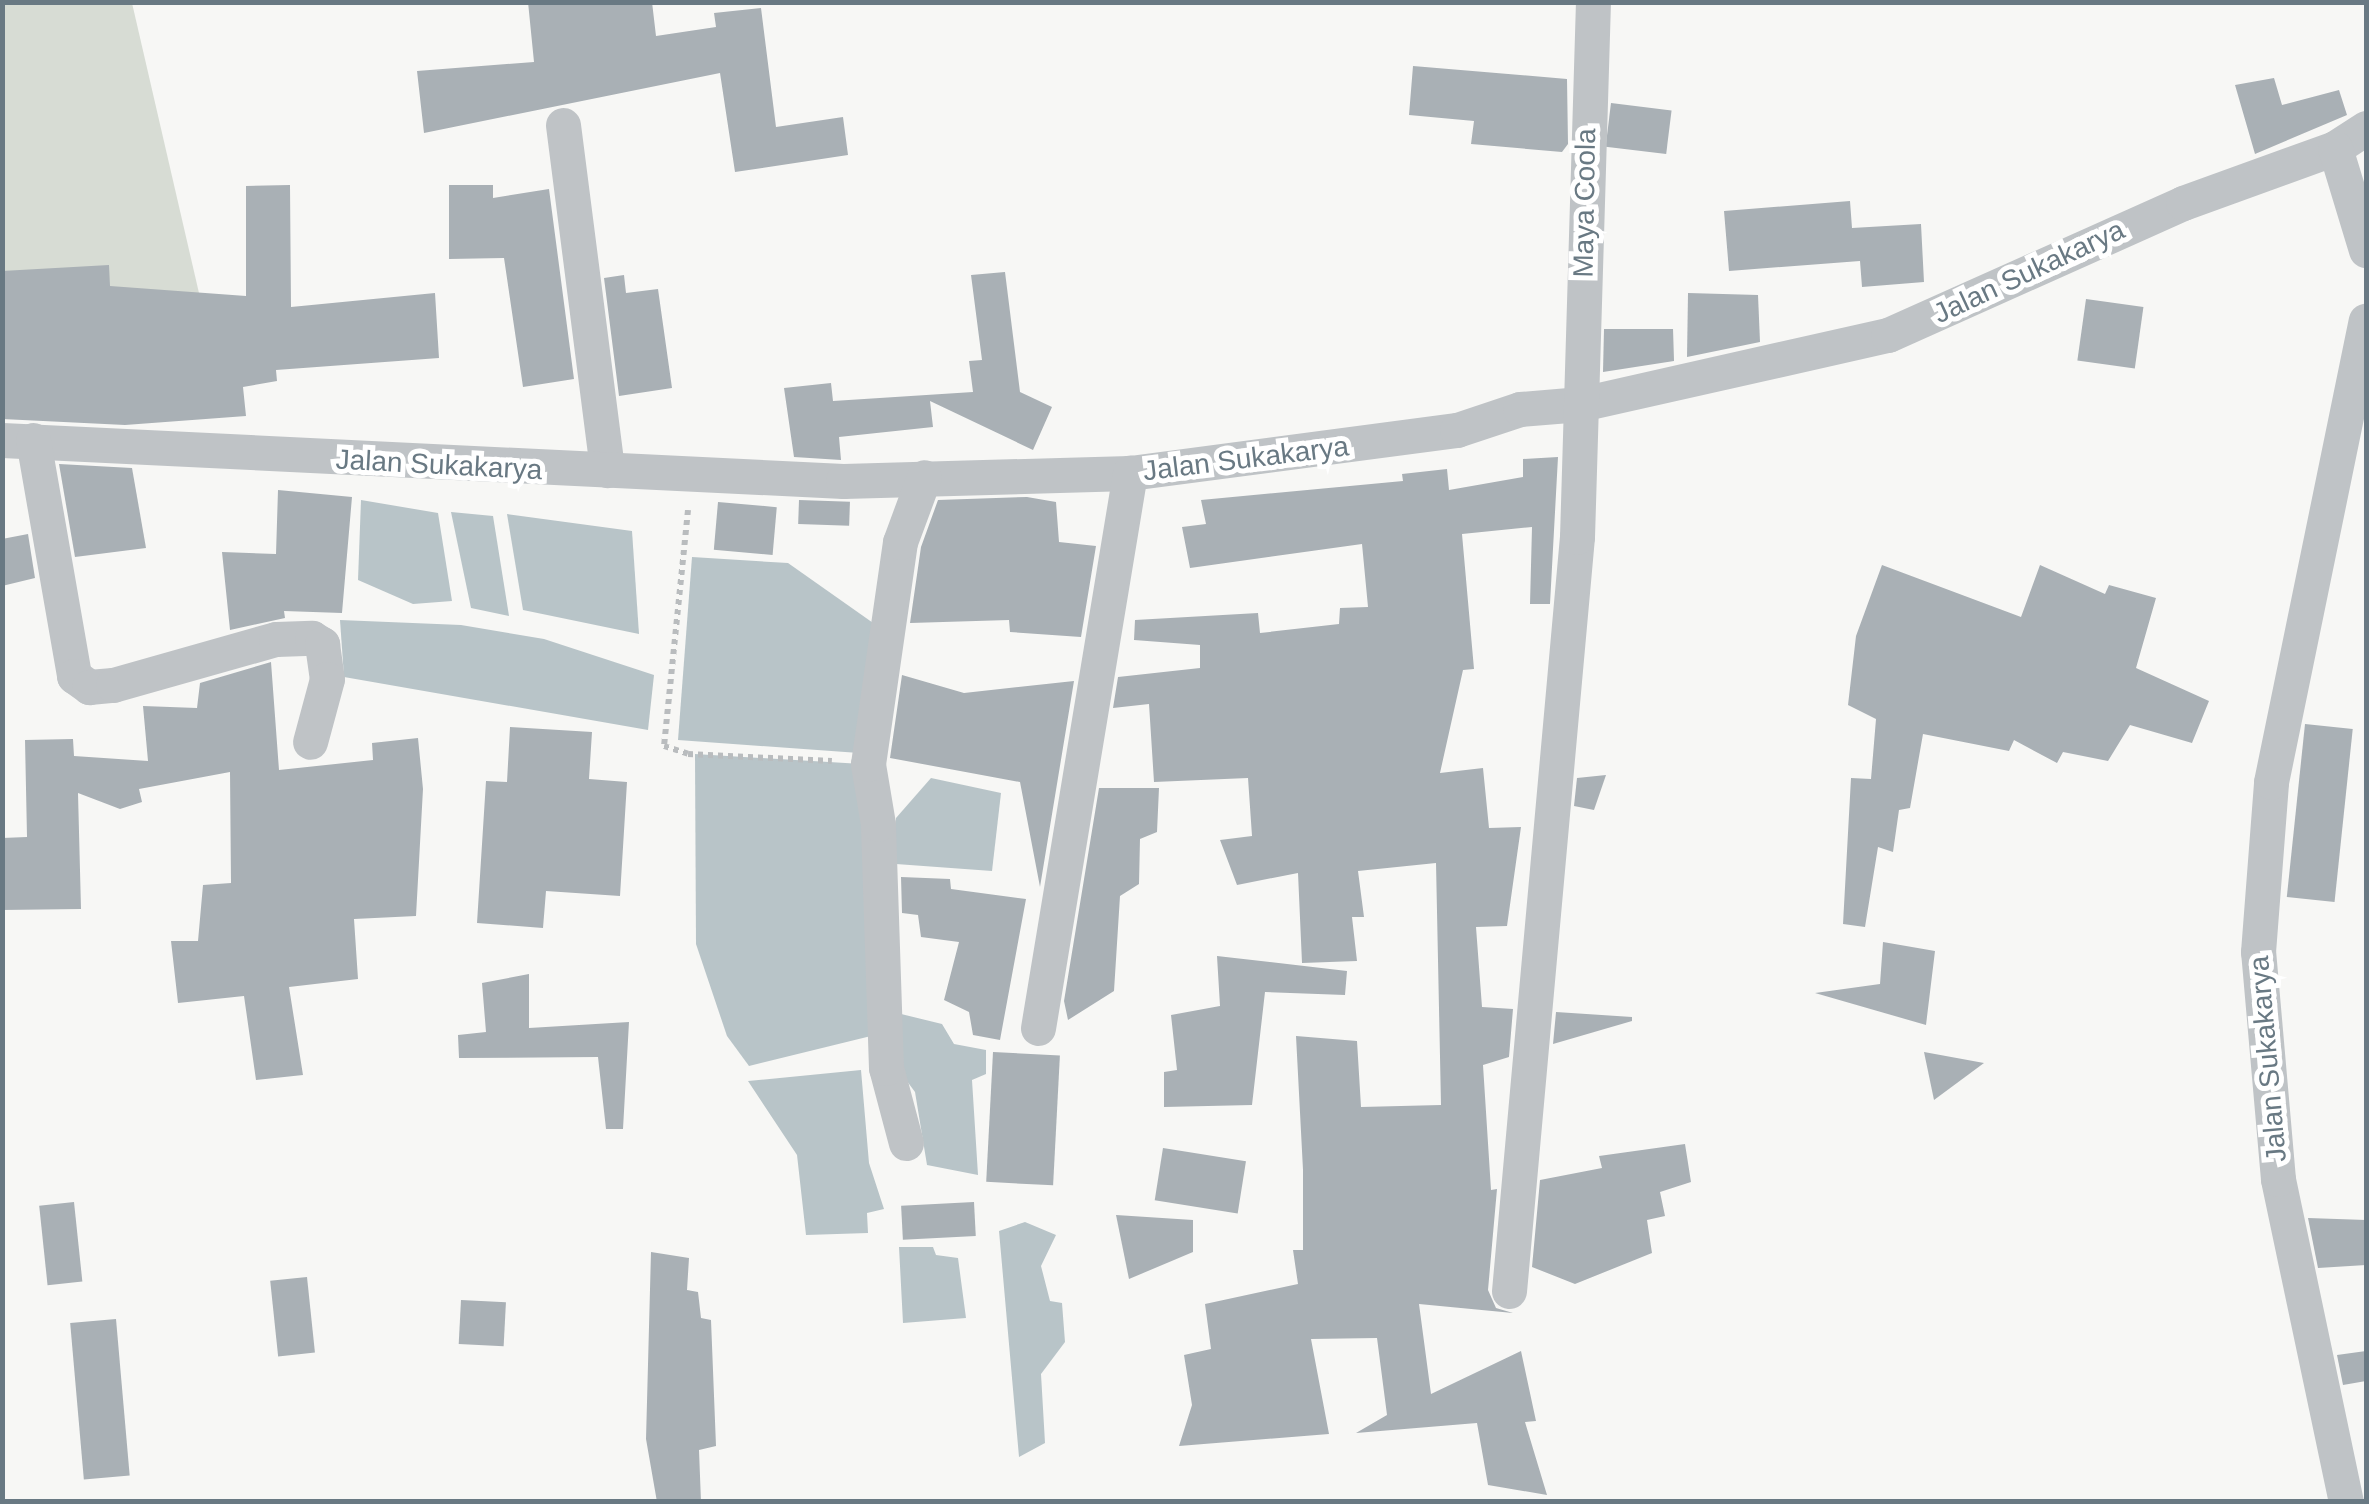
<!DOCTYPE html>
<style>
body{margin:0}
#map{position:relative;width:2369px;height:1504px;overflow:hidden;background:#f7f7f5;font-family:Helvetica,sans-serif}
div>[style]{position:absolute}
.green>*{inset:0;background:#d7dcd4}
.water>*{inset:0;background:#b8c4c8}
.building>*{inset:0;background:#a9b0b5;transform-origin:0 0}
.path>*{height:6px;margin-top:-3px;transform-origin:0;background:repeating-linear-gradient(90deg,#b9bcbe 0 5px,transparent 0 10px)}
.street>*{height:35px;margin:-17.5px;padding:0 17.5px;transform-origin:17.5px;border-radius:17.5px;background:#bfc3c6}
span{translate:-50% -50%;white-space:nowrap;text-align:center;line-height:1.15;-webkit-text-stroke:10px #fff;paint-order:stroke}
.street-label{font-size:28px;color:#697983}
.frame{position:absolute;inset:0;border:5px solid #697983;pointer-events:none}
</style>
<div id="map">
<div class="green">
<div style="clip-path:polygon(3px 3px,132px 3px,223px 397px,3px 389px)"></div>
</div>
<div class="water">
<div style="clip-path:polygon(361px 500px,438px 513px,452px 601px,413px 604px,358px 580px)"></div>
<div style="clip-path:polygon(451px 512px,493px 516px,509px 616px,471px 608px)"></div>
<div style="clip-path:polygon(507px 514px,632px 531px,639px 634px,523px 610px)"></div>
<div style="clip-path:polygon(692px 557px,788px 563px,876px 625px,859px 753px,678px 740px)"></div>
<div style="clip-path:polygon(340px 620px,461px 625px,544px 639px,654px 675px,648px 730px,344px 677px)"></div>
<div style="clip-path:polygon(695px 754px,862px 764px,871px 1036px,749px 1066px,727px 1036px,696px 944px)"></div>
<div style="clip-path:polygon(931px 778px,1001px 793px,992px 871px,896px 864px,896px 818px)"></div>
<div style="clip-path:polygon(897px 1013px,942px 1024px,954px 1044px,986px 1050px,986px 1074px,972px 1080px,978px 1175px,927px 1165px,915px 1092px,895px 1065px)"></div>
<div style="clip-path:polygon(861px 1070px,869px 1163px,884px 1209px,867px 1213px,868px 1233px,806px 1235px,797px 1155px,748px 1081px)"></div>
<div style="clip-path:polygon(1025px 1222px,1056px 1235px,1041px 1266px,1050px 1301px,1062px 1303px,1065px 1342px,1041px 1374px,1045px 1443px,1019px 1457px,999px 1231px)"></div>
<div style="clip-path:polygon(899px 1247px,933px 1247px,936px 1255px,958px 1258px,966px 1318px,903px 1323px)"></div>
</div>
<div class="building">
<div style="clip-path:polygon(528px 2px,652px 2px,656px 36px,716px 27px,714px 13px,761px 8px,776px 127px,843px 117px,848px 155px,735px 172px,720px 73px,424px 133px,417px 71px,534px 62px)"></div>
<div style="clip-path:polygon(1413px 66px,1567px 79px,1568px 144px,1562px 152px,1471px 144px,1474px 121px,1409px 115px)"></div>
<div style="clip-path:polygon(2274px 78px,2282px 105px,2339px 90px,2347px 115px,2255px 154px,2235px 85px)"></div>
<div style="left:1611px;top:103px;width:61px;height:44px;rotate:7deg"></div>
<div style="clip-path:polygon(290px 185px,291px 307px,435px 293px,439px 358px,276px 370px,277px 381px,243px 387px,246px 416px,125px 425px,2px 419px,2px 271px,109px 265px,110px 286px,246px 296px,246px 186px)"></div>
<div style="clip-path:polygon(449px 185px,493px 185px,493px 198px,549px 189px,574px 379px,523px 387px,504px 258px,449px 259px)"></div>
<div style="clip-path:polygon(1850px 201px,1852px 228px,1921px 224px,1924px 282px,1862px 287px,1860px 261px,1729px 271px,1724px 211px)"></div>
<div style="clip-path:polygon(1005px 272px,1020px 392px,1052px 407px,1033px 450px,930px 401px,933px 427px,839px 437px,841px 460px,794px 457px,784px 388px,831px 383px,833px 401px,973px 392px,969px 361px,982px 360px,971px 275px)"></div>
<div style="clip-path:polygon(624px 275px,626px 293px,658px 289px,672px 388px,619px 396px,604px 278px)"></div>
<div style="clip-path:polygon(1688px 293px,1758px 295px,1760px 342px,1687px 357px)"></div>
<div style="left:2086px;top:299px;width:58px;height:62px;rotate:8deg"></div>
<div style="clip-path:polygon(1604px 329px,1673px 329px,1674px 361px,1603px 372px)"></div>
<div style="clip-path:polygon(1558px 457px,1550px 604px,1530px 604px,1532px 527px,1462px 534px,1474px 669px,1463px 670px,1440px 773px,1483px 768px,1489px 828px,1521px 827px,1507px 926px,1476px 927px,1482px 1007px,1513px 1009px,1509px 1057px,1483px 1065px,1491px 1190px,1497px 1189px,1488px 1290px,1496px 1308px,1513px 1313px,1419px 1304px,1431px 1394px,1521px 1351px,1536px 1421px,1525px 1422px,1547px 1495px,1488px 1485px,1477px 1423px,1356px 1433px,1387px 1415px,1377px 1338px,1311px 1339px,1329px 1434px,1179px 1446px,1192px 1405px,1184px 1355px,1211px 1349px,1205px 1304px,1298px 1284px,1293px 1250px,1303px 1250px,1303px 1170px,1296px 1036px,1357px 1041px,1361px 1107px,1441px 1105px,1436px 863px,1358px 871px,1364px 917px,1352px 917px,1357px 961px,1302px 963px,1298px 873px,1237px 885px,1220px 840px,1252px 836px,1248px 778px,1154px 782px,1149px 704px,1113px 708px,1118px 677px,1200px 668px,1200px 645px,1134px 640px,1135px 620px,1258px 613px,1260px 633px,1339px 624px,1340px 608px,1368px 607px,1362px 544px,1190px 568px,1182px 527px,1206px 524px,1201px 500px,1403px 481px,1402px 474px,1447px 469px,1449px 490px,1523px 477px,1523px 459px)"></div>
<div style="clip-path:polygon(59px 464px,132px 468px,146px 548px,75px 557px)"></div>
<div style="clip-path:polygon(278px 490px,352px 497px,342px 613px,284px 611px,285px 618px,230px 630px,222px 552px,276px 554px)"></div>
<div style="clip-path:polygon(1027px 497px,1056px 502px,1059px 542px,1096px 546px,1081px 637px,1010px 632px,1009px 620px,910px 623px,921px 547px,938px 500px)"></div>
<div style="left:799px;top:500px;width:51px;height:24px;rotate:2deg"></div>
<div style="left:718px;top:502px;width:59px;height:48px;rotate:5deg"></div>
<div style="clip-path:polygon(28px 534px,35px 578px,2px 586px,2px 539px)"></div>
<div style="clip-path:polygon(1882px 565px,2021px 617px,2040px 565px,2105px 594px,2109px 585px,2156px 598px,2136px 668px,2209px 701px,2192px 743px,2130px 725px,2108px 761px,2063px 752px,2057px 763px,2014px 740px,2009px 751px,1923px 734px,1910px 808px,1899px 810px,1893px 852px,1878px 847px,1865px 927px,1843px 924px,1851px 778px,1871px 779px,1876px 719px,1848px 705px,1856px 636px)"></div>
<div style="clip-path:polygon(271px 662px,279px 770px,373px 760px,372px 743px,418px 738px,423px 789px,416px 916px,354px 919px,358px 979px,289px 987px,303px 1075px,256px 1080px,244px 996px,178px 1003px,171px 941px,198px 941px,203px 885px,231px 883px,230px 772px,139px 789px,142px 802px,120px 809px,78px 793px,81px 909px,2px 910px,2px 838px,27px 837px,25px 740px,73px 739px,74px 756px,148px 761px,143px 706px,197px 708px,200px 683px)"></div>
<div style="clip-path:polygon(902px 675px,964px 693px,1074px 681px,1040px 887px,1020px 782px,890px 758px)"></div>
<div style="left:2305px;top:724px;width:48px;height:174px;rotate:6deg"></div>
<div style="clip-path:polygon(510px 727px,592px 732px,589px 779px,627px 782px,620px 896px,546px 891px,543px 928px,477px 923px,486px 781px,507px 782px)"></div>
<div style="clip-path:polygon(1606px 775px,1594px 810px,1574px 806px,1577px 778px)"></div>
<div style="clip-path:polygon(1099px 788px,1159px 788px,1157px 832px,1140px 839px,1139px 884px,1120px 896px,1114px 991px,1068px 1020px,1064px 1001px)"></div>
<div style="clip-path:polygon(901px 877px,950px 879px,951px 889px,1026px 899px,1000px 1040px,973px 1035px,969px 1012px,944px 1000px,959px 942px,921px 937px,918px 915px,902px 913px)"></div>
<div style="clip-path:polygon(1883px 942px,1935px 951px,1926px 1025px,1815px 993px,1880px 984px)"></div>
<div style="clip-path:polygon(1217px 956px,1347px 971px,1345px 995px,1265px 992px,1252px 1105px,1164px 1107px,1164px 1072px,1177px 1070px,1171px 1015px,1220px 1006px)"></div>
<div style="clip-path:polygon(529px 974px,529px 1028px,629px 1022px,623px 1129px,606px 1129px,598px 1057px,459px 1058px,458px 1035px,486px 1032px,482px 983px)"></div>
<div style="clip-path:polygon(1556px 1012px,1632px 1017px,1632px 1021px,1553px 1044px)"></div>
<div style="left:993px;top:1052px;width:67px;height:130px;rotate:3deg"></div>
<div style="clip-path:polygon(1924px 1052px,1984px 1063px,1934px 1100px)"></div>
<div style="clip-path:polygon(1685px 1144px,1691px 1182px,1660px 1192px,1665px 1216px,1647px 1220px,1652px 1253px,1575px 1284px,1532px 1267px,1540px 1180px,1602px 1168px,1599px 1156px)"></div>
<div style="left:1163px;top:1148px;width:84px;height:53px;rotate:9deg"></div>
<div style="left:74px;top:1202px;width:80px;height:35px;rotate:84deg"></div>
<div style="left:974px;top:1202px;width:34px;height:73px;rotate:87deg"></div>
<div style="clip-path:polygon(1116px 1215px,1193px 1220px,1193px 1252px,1129px 1279px)"></div>
<div style="clip-path:polygon(2308px 1218px,2366px 1220px,2366px 1265px,2318px 1268px)"></div>
<div style="clip-path:polygon(651px 1252px,689px 1258px,687px 1290px,698px 1292px,701px 1318px,711px 1320px,716px 1446px,699px 1450px,701px 1502px,657px 1502px,646px 1439px)"></div>
<div style="left:307px;top:1277px;width:76px;height:37px;rotate:84deg"></div>
<div style="left:461px;top:1300px;width:45px;height:44px;rotate:3deg"></div>
<div style="left:116px;top:1319px;width:157px;height:46px;rotate:85deg"></div>
<div style="clip-path:polygon(2366px 1351px,2366px 1381px,2343px 1385px,2337px 1355px)"></div>
</div>
<div class="path">
<div style="left:688px;top:510px;width:237px;rotate:95.8deg"></div>
<div style="left:664px;top:746px;width:25px;rotate:18deg"></div>
<div style="left:688px;top:754px;width:144px;rotate:2.8deg"></div>
</div>
<div class="street">
<div style="left:563px;top:125px;width:348px;rotate:82.7deg"></div>
<div style="left:2335px;top:148px;width:37px;rotate:-33deg"></div>
<div style="left:2px;top:440px;width:842px;rotate:2.79deg"></div>
<div style="left:843px;top:481px;width:287px;rotate:-1.6deg"></div>
<div style="left:1130px;top:473px;width:330px;rotate:-7.5deg"></div>
<div style="left:1457px;top:430px;width:66px;rotate:-18.4deg"></div>
<div style="left:1520px;top:409px;width:61px;rotate:-4.7deg"></div>
<div style="left:1581px;top:404px;width:315px;rotate:-12.7deg"></div>
<div style="left:1888px;top:335px;width:323px;rotate:-24.1deg"></div>
<div style="left:2183px;top:203px;width:162px;rotate:-19.9deg"></div>
<div style="left:2335px;top:148px;width:107px;rotate:73.1deg"></div>
<div style="left:33px;top:440px;width:240px;rotate:80.1deg"></div>
<div style="left:74px;top:676px;width:19px;rotate:36deg"></div>
<div style="left:89px;top:687px;width:24px;rotate:-5deg"></div>
<div style="left:113px;top:685px;width:169px;rotate:-15.8deg"></div>
<div style="left:276px;top:639px;width:36px;rotate:-2deg"></div>
<div style="left:312px;top:638px;width:12px;rotate:31deg"></div>
<div style="left:322px;top:644px;width:35px;rotate:82deg"></div>
<div style="left:327px;top:679px;width:65px;rotate:105.1deg"></div>
<div style="left:1038px;top:1028px;width:563px;rotate:-80.59deg"></div>
<div style="left:906px;top:1143px;width:78px;rotate:-104.9deg"></div>
<div style="left:886px;top:1068px;width:244px;rotate:-91.9deg"></div>
<div style="left:878px;top:824px;width:61px;rotate:-99.5deg"></div>
<div style="left:868px;top:764px;width:224px;rotate:-81.8deg"></div>
<div style="left:900px;top:542px;width:69px;rotate:-69.7deg"></div>
<div style="left:1509px;top:1291px;width:757px;rotate:-84.85deg"></div>
<div style="left:1577px;top:537px;width:535px;rotate:-88.29deg"></div>
<div style="left:2346px;top:1502px;width:330px;rotate:-101.9deg"></div>
<div style="left:2278px;top:1179px;width:228px;rotate:-95deg"></div>
<div style="left:2258px;top:952px;width:170px;rotate:-85.6deg"></div>
<div style="left:2271px;top:782px;width:471px;rotate:-78.4deg"></div>
</div>
<div class="street-label">
<span style="left:1585px;top:203px;rotate:-89deg">Maya Coola</span>
<span style="left:2029px;top:272px;rotate:-25deg">Jalan Sukakarya</span>
<span style="left:1246px;top:459px;rotate:-7deg">Jalan Sukakarya</span>
<span style="left:439px;top:465px;rotate:3deg">Jalan Sukakarya</span>
<span style="left:2268px;top:1059px;rotate:-95deg">Jalan Sukakarya</span>
</div>
<div class="frame"></div>
</div>
